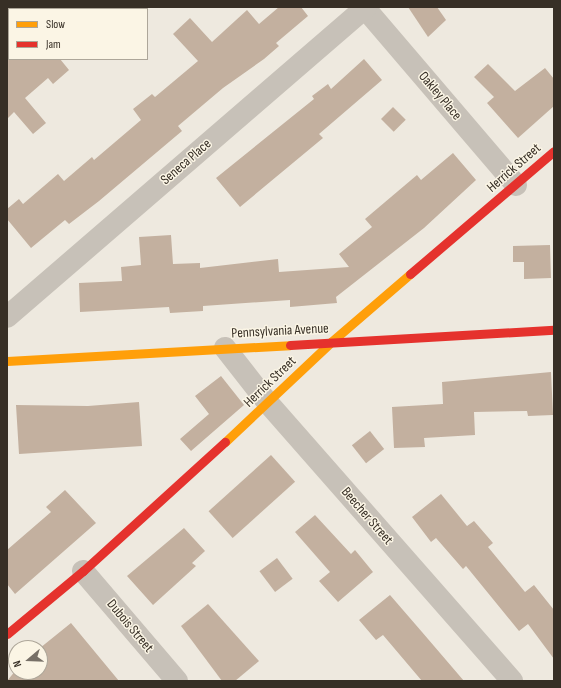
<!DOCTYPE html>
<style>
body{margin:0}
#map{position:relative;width:561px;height:688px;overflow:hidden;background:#eee9df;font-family:"Sofia Sans Condensed",sans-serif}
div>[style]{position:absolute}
.building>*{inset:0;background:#c3b09f;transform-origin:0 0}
.street>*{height:22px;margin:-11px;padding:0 11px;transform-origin:11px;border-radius:11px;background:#c7c1b8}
.slow>*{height:9px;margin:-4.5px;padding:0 4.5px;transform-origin:4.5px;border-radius:4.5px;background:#ff9f0a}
.jam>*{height:9px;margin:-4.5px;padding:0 4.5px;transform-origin:4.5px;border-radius:4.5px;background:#e5322d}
span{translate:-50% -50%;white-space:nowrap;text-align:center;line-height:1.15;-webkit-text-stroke:3px #fbf5e5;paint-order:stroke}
.street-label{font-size:14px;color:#372f26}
.frame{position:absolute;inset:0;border:8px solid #372f26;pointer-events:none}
.legend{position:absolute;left:8px;top:8px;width:140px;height:52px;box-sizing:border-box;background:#fbf5e5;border:1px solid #ada699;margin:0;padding:5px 7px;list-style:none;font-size:12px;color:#372f26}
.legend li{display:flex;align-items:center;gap:8px;height:20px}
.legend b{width:20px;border:1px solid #ada699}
.north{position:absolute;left:8px;top:640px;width:40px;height:40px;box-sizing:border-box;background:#fbf5e5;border:1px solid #ada699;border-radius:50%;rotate:251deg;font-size:11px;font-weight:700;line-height:16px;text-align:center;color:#372f26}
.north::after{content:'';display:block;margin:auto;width:14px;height:18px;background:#777067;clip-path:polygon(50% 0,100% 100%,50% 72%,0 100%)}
</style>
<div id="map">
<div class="building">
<div style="clip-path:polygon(279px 7px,301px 7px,308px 16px,276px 43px,279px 46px,264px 59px,223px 88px,178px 126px,182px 131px,99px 201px,69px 224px,65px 220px,31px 248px,7px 219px,7px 209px,19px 199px,23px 204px,58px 174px,64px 181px,92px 157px,94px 160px,141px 120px,133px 109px,152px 94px,155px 97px,198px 61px,173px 34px,190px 18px,212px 42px,247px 10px,259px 24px)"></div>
<div style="clip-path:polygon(408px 7px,437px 7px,446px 20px,428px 37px)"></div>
<div style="clip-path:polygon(7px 59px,60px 59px,69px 70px,53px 84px,48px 78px,25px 98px,46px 123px,33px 134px,14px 112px,7px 119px)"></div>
<div style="clip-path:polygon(364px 59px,382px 80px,319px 134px,323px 138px,240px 207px,216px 178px,314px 99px,312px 96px,328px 84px,331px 89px)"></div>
<div style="clip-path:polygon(488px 64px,515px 91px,545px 68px,554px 79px,554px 106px,518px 138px,487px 103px,494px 97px,474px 77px)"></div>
<div style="left:393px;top:107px;width:18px;height:17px;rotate:45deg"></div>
<div style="clip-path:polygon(453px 153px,476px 180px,424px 228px,336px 297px,337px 303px,290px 307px,290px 300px,203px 306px,203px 311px,170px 313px,169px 307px,80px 312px,79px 283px,122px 281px,121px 267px,141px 265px,139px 237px,171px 235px,173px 264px,200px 263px,200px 268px,278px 259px,279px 272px,349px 267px,339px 254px,372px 227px,365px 219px,417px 175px,421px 180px)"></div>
<div style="clip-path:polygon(550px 245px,551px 278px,524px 279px,524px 262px,513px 262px,513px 246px)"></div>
<div style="clip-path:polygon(551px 372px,553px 415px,528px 416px,527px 411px,474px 412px,475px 435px,424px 438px,425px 447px,394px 448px,392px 407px,443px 404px,442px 382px)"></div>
<div style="clip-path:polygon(221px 376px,244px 405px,191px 451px,180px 439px,209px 414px,195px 396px)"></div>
<div style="clip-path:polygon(139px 402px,142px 446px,19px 454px,16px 405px,88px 406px)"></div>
<div style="left:370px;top:431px;width:23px;height:23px;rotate:52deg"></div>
<div style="left:271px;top:455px;width:36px;height:84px;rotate:48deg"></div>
<div style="clip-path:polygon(65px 490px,96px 523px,15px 594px,7px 584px,7px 550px,51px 512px,46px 507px)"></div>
<div style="clip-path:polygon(441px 494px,467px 526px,474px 521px,493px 543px,488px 547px,525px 592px,534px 585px,554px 610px,554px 659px,528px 624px,519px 631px,466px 566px,463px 569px,436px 538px,431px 542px,412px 517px)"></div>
<div style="clip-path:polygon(315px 515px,351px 554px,355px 550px,373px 572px,338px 602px,319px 581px,330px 572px,295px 532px)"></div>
<div style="clip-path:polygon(184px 528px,205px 551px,192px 563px,196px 566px,153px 605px,127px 576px)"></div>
<div style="left:277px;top:558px;width:26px;height:22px;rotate:53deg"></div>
<div style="clip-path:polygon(390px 595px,422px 632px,464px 681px,422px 681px,383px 635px,376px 640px,359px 620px)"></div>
<div style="clip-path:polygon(208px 604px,259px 661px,235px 681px,222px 681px,181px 626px)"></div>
<div style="clip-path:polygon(71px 623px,119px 681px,7px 681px,16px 670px,40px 672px,40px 648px)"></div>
</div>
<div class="street">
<div style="left:364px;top:7px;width:234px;rotate:49.5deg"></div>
<div style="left:7px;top:317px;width:474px;rotate:-40.8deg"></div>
<div style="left:225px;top:348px;width:70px;rotate:52deg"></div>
<div style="left:268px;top:403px;width:370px;rotate:48.7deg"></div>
<div style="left:83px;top:571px;width:145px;rotate:49.5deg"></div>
</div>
<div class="slow">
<div style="left:7px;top:361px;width:283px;rotate:-3.2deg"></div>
<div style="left:225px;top:442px;width:146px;rotate:-43.3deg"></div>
<div style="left:331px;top:342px;width:104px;rotate:-40.7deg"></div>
</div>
<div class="jam">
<div style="left:410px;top:274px;width:189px;rotate:-40.5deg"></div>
<div style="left:290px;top:345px;width:264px;rotate:-3.3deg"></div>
<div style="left:7px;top:634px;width:99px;rotate:-39.7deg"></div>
<div style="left:83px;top:571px;width:192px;rotate:-42.3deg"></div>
</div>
<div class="street-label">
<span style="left:440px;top:96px;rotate:50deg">Oakley Place</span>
<span style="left:186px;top:162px;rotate:-41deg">Seneca Place</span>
<span style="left:514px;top:168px;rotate:-41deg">Herrick Street</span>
<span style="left:280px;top:331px;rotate:-3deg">Pennsylvania Avenue</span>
<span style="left:270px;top:382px;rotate:-44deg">Herrick Street</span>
<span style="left:367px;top:516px;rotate:49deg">Beecher Street</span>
<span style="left:130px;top:626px;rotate:50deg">Dubois Street</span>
</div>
<div class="frame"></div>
<ul class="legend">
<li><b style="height:5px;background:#ff9f0a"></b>Slow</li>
<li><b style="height:5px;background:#e5322d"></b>Jam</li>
</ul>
<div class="north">N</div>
</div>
